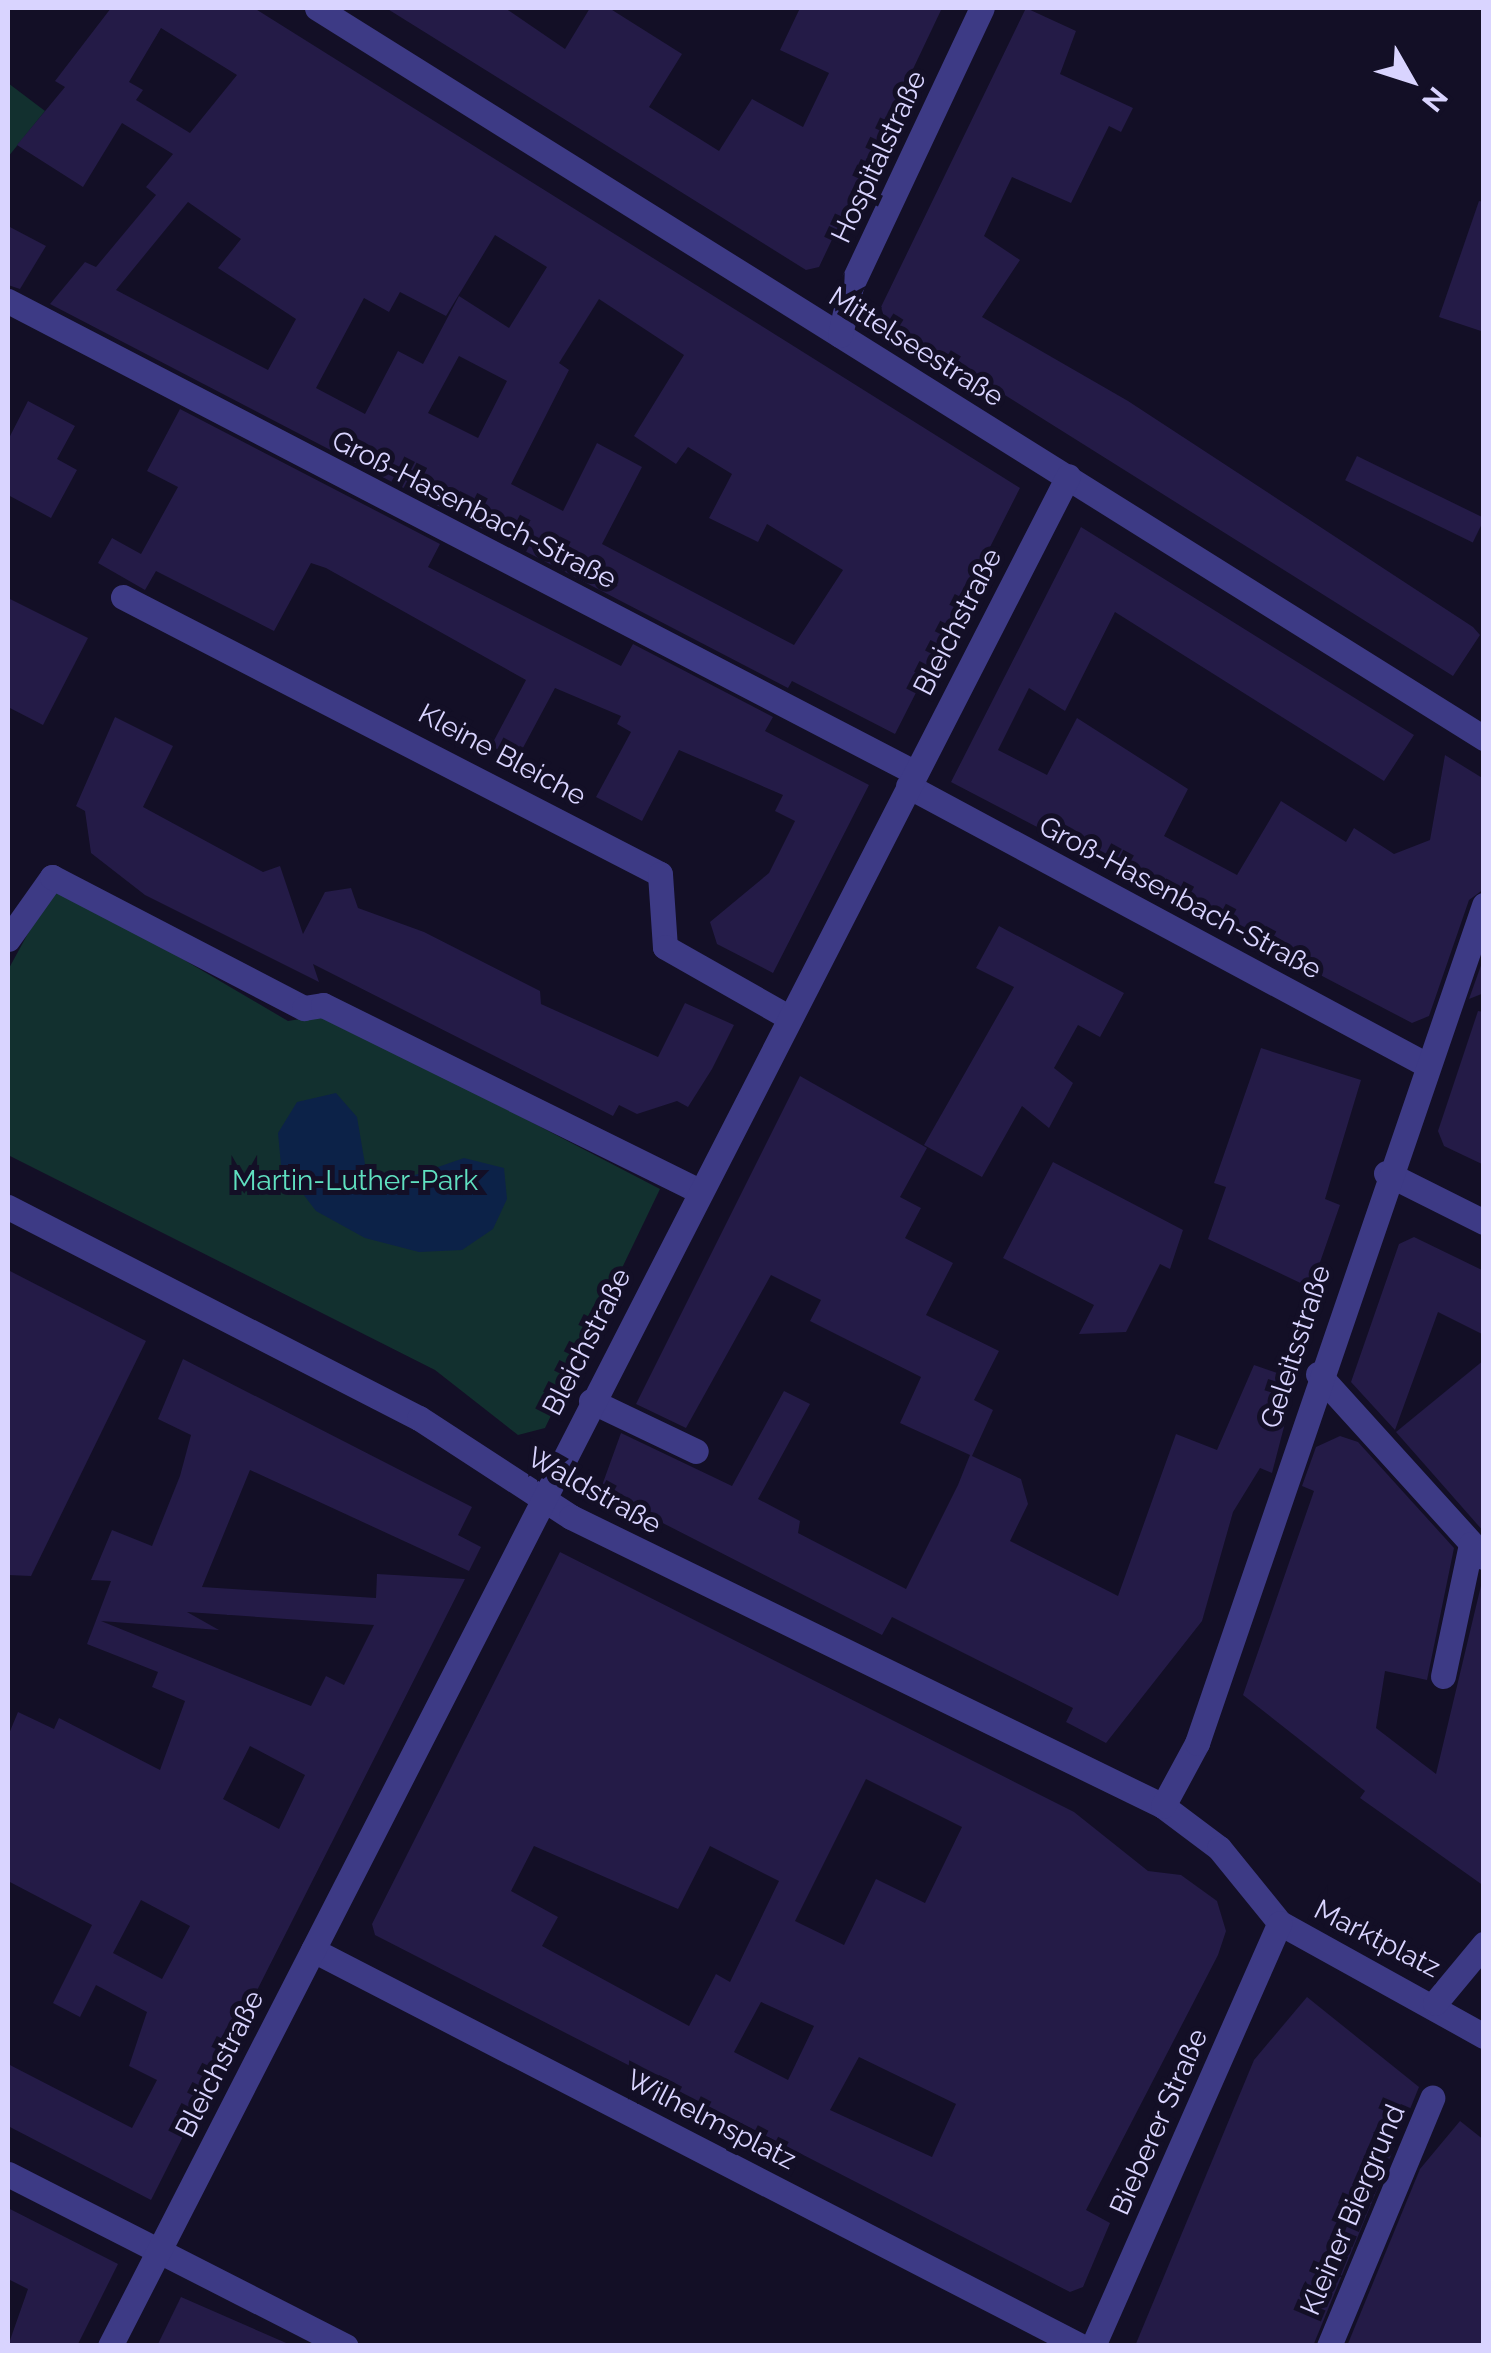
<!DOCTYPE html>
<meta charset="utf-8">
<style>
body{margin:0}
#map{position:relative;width:1491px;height:2353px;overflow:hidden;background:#130f26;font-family:Raleway,sans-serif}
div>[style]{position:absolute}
.green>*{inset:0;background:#12302f}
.water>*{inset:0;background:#0c2248}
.building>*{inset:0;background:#241b47;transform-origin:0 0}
.minor>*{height:25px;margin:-12.5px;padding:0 12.5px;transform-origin:12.5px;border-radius:12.5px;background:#3d3a85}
span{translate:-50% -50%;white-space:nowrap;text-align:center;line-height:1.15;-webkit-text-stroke:10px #130f26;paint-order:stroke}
.street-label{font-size:28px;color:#d9d4ff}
.park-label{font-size:28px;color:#5fe0c0}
.frame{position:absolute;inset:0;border:10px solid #d9d4ff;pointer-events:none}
.north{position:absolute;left:1361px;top:30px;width:100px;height:100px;-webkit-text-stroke:8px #130f26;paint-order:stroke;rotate:129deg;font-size:28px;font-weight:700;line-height:40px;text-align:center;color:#d9d4ff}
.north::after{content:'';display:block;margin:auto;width:35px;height:45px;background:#d9d4ff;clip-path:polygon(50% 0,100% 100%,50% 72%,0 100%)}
</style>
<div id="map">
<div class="green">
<div style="clip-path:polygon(8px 83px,45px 111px,8px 157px)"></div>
<div style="clip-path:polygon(55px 884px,288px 1021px,325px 1015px,660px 1189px,545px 1428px,518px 1435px,435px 1370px,8px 1155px,8px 970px)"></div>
</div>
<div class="water">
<div style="clip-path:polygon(336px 1093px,357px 1117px,366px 1170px,386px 1185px,464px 1158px,504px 1168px,507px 1199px,493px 1229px,462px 1250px,419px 1252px,365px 1238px,316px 1211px,281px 1165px,278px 1133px,297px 1102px)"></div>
</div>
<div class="building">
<div style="clip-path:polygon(evenodd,111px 8px,254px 8px,1020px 488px,895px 734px,792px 681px,788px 688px,50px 304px,85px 262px,96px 267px,156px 195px,146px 187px,173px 154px,122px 123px,83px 187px,17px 145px,65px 87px,55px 81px,111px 8px,161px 28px,237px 75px,190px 133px,136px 100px,143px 90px,129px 82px,161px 28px,111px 8px,188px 202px,241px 239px,218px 268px,296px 319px,268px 370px,116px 290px,188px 202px,111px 8px,495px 235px,547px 267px,509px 328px,459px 296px,423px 364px,398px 351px,365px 414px,316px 388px,364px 298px,389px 312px,400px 292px,446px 316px,495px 235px,111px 8px,599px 299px,684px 355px,634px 436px,676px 464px,688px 447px,732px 474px,709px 518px,758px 542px,767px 524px,843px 570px,794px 645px,602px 544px,642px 467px,597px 443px,563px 511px,511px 484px,569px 370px,559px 363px,599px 299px,111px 8px,459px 356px,507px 381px,478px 438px,428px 413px,459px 356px)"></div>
<div style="clip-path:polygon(386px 8px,505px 8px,565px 49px,590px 8px,609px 8px,682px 54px,649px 107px,719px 151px,752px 99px,803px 127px,829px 73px,780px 50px,800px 8px,942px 8px,819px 267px,806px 270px)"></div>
<div style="clip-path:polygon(1026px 8px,1076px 31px,1060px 74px,1133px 108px,1121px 132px,1109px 126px,1071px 203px,1012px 177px,984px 236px,1020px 260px,982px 317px,1128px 401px,1473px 627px,1480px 635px,1453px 676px,885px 320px,881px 307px)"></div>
<div style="clip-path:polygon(1479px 201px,1484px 202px,1484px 332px,1439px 317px)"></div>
<div style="clip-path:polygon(8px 226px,46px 246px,20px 289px,8px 285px)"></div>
<div style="clip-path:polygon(28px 401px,75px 426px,57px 459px,77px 470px,51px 518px,8px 495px,8px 440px)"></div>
<div style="clip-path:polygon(180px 409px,440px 544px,428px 567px,621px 666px,633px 644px,773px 717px,765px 731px,869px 785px,773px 973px,717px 944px,710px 922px,769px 873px,795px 821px,775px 811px,783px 795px,679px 750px,642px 821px,596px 797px,631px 732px,617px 724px,621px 716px,555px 688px,517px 759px,491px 746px,526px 680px,326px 568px,311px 563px,274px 631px,156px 571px,145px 590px,98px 563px,112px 538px,141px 554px,178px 487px,147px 471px)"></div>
<div style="left:1357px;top:456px;width:142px;height:27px;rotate:26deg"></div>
<div style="clip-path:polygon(1081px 527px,1414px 735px,1384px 781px,1115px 612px,1065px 711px,1029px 688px,998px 750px,1047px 775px,1077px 718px,1188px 789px,1164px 836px,1237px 875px,1281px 801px,1346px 842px,1354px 828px,1394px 854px,1430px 840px,1445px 755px,1484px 779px,1484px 889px,1469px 900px,1429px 1016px,1412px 1023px,951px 782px)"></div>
<div style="clip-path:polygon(8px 598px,88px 638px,43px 725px,8px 707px)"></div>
<div style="clip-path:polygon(115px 717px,173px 746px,143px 807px,263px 872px,280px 866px,303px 934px,325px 892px,351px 888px,358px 908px,424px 932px,540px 991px,541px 1004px,658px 1057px,685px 1003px,734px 1025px,712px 1069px,688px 1107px,677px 1101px,637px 1114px,619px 1105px,613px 1116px,313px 964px,319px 982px,145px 895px,91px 853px,85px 811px,76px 806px)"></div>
<div style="clip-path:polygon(999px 926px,1124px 993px,1100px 1037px,1078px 1025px,1054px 1068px,1073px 1083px,1049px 1128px,1022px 1106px,982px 1177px,924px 1145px,1014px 987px,976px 968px)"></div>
<div style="clip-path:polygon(1484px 957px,1484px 993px,1469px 999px)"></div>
<div style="clip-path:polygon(1478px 1011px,1484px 1012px,1484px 1165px,1444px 1146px,1438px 1131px)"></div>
<div style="clip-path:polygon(1261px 1048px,1361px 1080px,1325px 1199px,1340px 1205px,1311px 1288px,1208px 1239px,1226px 1187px,1214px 1183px)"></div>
<div style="clip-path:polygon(800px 1076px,927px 1148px,900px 1197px,921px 1208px,905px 1238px,953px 1263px,926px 1315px,999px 1351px,974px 1400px,993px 1410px,972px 1456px,1021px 1479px,1028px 1504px,1010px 1541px,1118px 1596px,1176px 1434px,1217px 1450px,1254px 1365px,1280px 1374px,1275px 1390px,1292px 1396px,1272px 1473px,1260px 1468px,1233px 1512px,1202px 1621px,1106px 1743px,1066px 1722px,1073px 1708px,892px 1617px,882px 1635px,600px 1491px,621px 1433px,732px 1486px,784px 1391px,810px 1404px,758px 1499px,800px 1521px,798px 1533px,906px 1589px,958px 1485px,970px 1455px,900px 1423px,921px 1377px,810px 1321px,821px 1300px,771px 1275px,686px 1428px,636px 1404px)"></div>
<div style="clip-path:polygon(1053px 1162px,1183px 1230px,1170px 1269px,1160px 1264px,1126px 1332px,1079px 1334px,1094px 1305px,1003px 1258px)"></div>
<div style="clip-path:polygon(1414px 1237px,1484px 1271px,1484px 1335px,1438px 1312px,1395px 1430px,1351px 1382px,1399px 1244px)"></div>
<div style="clip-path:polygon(8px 1270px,146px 1341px,31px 1576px,8px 1575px)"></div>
<div style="clip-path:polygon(evenodd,183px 1359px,472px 1507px,458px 1535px,481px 1547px,469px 1571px,250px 1470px,202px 1587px,376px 1598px,377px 1574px,465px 1579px,151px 2200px,8px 2126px,8px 2064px,132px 2128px,157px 2080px,129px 2066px,147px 2012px,96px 1985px,80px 2017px,53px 2003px,92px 1925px,8px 1881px,8px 1736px,18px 1712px,54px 1729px,59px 1718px,160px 1770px,185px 1701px,152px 1687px,158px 1672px,87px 1644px,111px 1581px,91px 1580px,112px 1530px,152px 1546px,180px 1476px,191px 1435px,158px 1419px,183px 1359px,187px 1612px,374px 1625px,344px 1685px,326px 1676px,311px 1706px,101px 1621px,219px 1630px,187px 1612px,183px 1359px,250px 1746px,305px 1775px,279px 1829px,223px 1799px,250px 1746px,183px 1359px,141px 1900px,190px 1926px,162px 1979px,113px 1953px,141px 1900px)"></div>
<div style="clip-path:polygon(1484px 1360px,1484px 1532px,1396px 1432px)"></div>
<div style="clip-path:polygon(1340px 1436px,1358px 1442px,1454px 1548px,1427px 1680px,1385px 1671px,1376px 1728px,1436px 1774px,1484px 1573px,1484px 1886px,1360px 1798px,1365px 1791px,1243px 1695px,1314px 1491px,1302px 1486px,1316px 1447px)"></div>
<div style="clip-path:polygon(evenodd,560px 1552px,1074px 1812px,1148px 1871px,1181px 1875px,1217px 1901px,1226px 1931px,1218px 1955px,1086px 2210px,1110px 2223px,1083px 2287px,1070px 2292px,375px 1935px,372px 1924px,560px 1552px,866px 1779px,962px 1827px,925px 1903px,876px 1879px,844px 1945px,795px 1921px,866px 1779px,560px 1552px,534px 1846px,678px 1909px,710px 1846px,779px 1881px,730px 1982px,716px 1974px,689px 2026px,542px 1946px,558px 1917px,511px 1891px,534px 1846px,560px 1552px,761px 2002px,814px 2026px,788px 2080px,734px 2052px,761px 2002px,560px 1552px,859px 2057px,956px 2104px,932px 2157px,830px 2110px,859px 2057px)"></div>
<div style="clip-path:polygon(1307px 1997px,1419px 2087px,1313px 2346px,1135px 2346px,1254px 2060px)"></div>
<div style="clip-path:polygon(1460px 2121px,1484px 2140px,1484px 2346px,1347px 2346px,1420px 2169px)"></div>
<div style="clip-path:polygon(8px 2208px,118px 2264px,77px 2346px,8px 2346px,28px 2289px,8px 2279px)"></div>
<div style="clip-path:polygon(181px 2297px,293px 2346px,157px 2346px)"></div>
</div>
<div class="minor">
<div style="left:317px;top:8px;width:1377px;rotate:32.03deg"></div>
<div style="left:8px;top:301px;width:1021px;rotate:27.47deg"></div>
<div style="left:840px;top:335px;width:50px;rotate:-77.3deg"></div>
<div style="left:851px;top:286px;width:307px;rotate:-64.8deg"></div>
<div style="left:123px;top:597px;width:604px;rotate:27.29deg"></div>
<div style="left:660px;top:874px;width:73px;rotate:86.1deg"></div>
<div style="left:665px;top:947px;width:142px;rotate:29.6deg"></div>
<div style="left:908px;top:786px;width:585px;rotate:28.27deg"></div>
<div style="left:8px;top:939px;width:76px;rotate:-54.6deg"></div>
<div style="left:52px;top:877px;width:284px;rotate:27.5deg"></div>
<div style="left:304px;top:1008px;width:19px;rotate:-9deg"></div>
<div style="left:323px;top:1005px;width:418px;rotate:26.3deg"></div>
<div style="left:1386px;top:1173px;width:110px;rotate:26.6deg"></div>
<div style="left:8px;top:1207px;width:462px;rotate:27.2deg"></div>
<div style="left:419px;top:1418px;width:181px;rotate:33.1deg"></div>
<div style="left:571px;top:1517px;width:659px;rotate:26.02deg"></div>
<div style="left:1163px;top:1806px;width:70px;rotate:36.9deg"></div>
<div style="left:1219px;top:1848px;width:97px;rotate:50.9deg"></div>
<div style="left:1280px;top:1923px;width:233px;rotate:29deg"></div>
<div style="left:1318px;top:1374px;width:247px;rotate:47.8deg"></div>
<div style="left:591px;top:1401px;width:116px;rotate:25.5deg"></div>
<div style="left:1443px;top:1676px;width:135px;rotate:-78deg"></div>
<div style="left:1163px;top:1806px;width:72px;rotate:-61.6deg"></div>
<div style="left:1197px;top:1743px;width:886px;rotate:-71.09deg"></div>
<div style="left:313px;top:1950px;width:864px;rotate:27.28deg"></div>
<div style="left:1435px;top:2003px;width:77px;rotate:-50.3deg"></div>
<div style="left:8px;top:2174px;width:379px;rotate:27deg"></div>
<div style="left:110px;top:2346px;width:2101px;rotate:-62.87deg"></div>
<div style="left:1093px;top:2346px;width:462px;rotate:-66.2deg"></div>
<div style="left:1329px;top:2346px;width:269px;rotate:-67.4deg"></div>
</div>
<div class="street-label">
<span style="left:879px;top:157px;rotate:-65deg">Hospitalstraße</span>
<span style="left:916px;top:347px;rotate:32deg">Mittelseestraße</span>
<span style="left:474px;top:510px;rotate:27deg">Groß-Hasenbach-Straße</span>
<span style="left:958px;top:622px;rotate:-63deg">Bleichstraße</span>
<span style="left:502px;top:755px;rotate:28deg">Kleine Bleiche</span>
<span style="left:1180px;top:898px;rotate:28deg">Groß-Hasenbach-Straße</span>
<span style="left:587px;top:1342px;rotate:-63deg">Bleichstraße</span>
<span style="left:1296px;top:1347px;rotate:-72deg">Geleitsstraße</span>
<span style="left:594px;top:1491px;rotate:29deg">Waldstraße</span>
<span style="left:1377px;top:1939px;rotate:27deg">Marktplatz</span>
<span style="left:220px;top:2064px;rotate:-63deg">Bleichstraße</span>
<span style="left:711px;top:2120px;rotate:27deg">Wilhelmsplatz</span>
<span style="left:1159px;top:2122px;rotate:-66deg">Bieberer Straße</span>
<span style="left:1353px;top:2210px;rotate:-67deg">Kleiner Biergrund</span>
</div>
<div class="park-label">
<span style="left:355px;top:1181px">Martin-Luther-Park</span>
</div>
<div class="frame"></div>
<div class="north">N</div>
</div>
